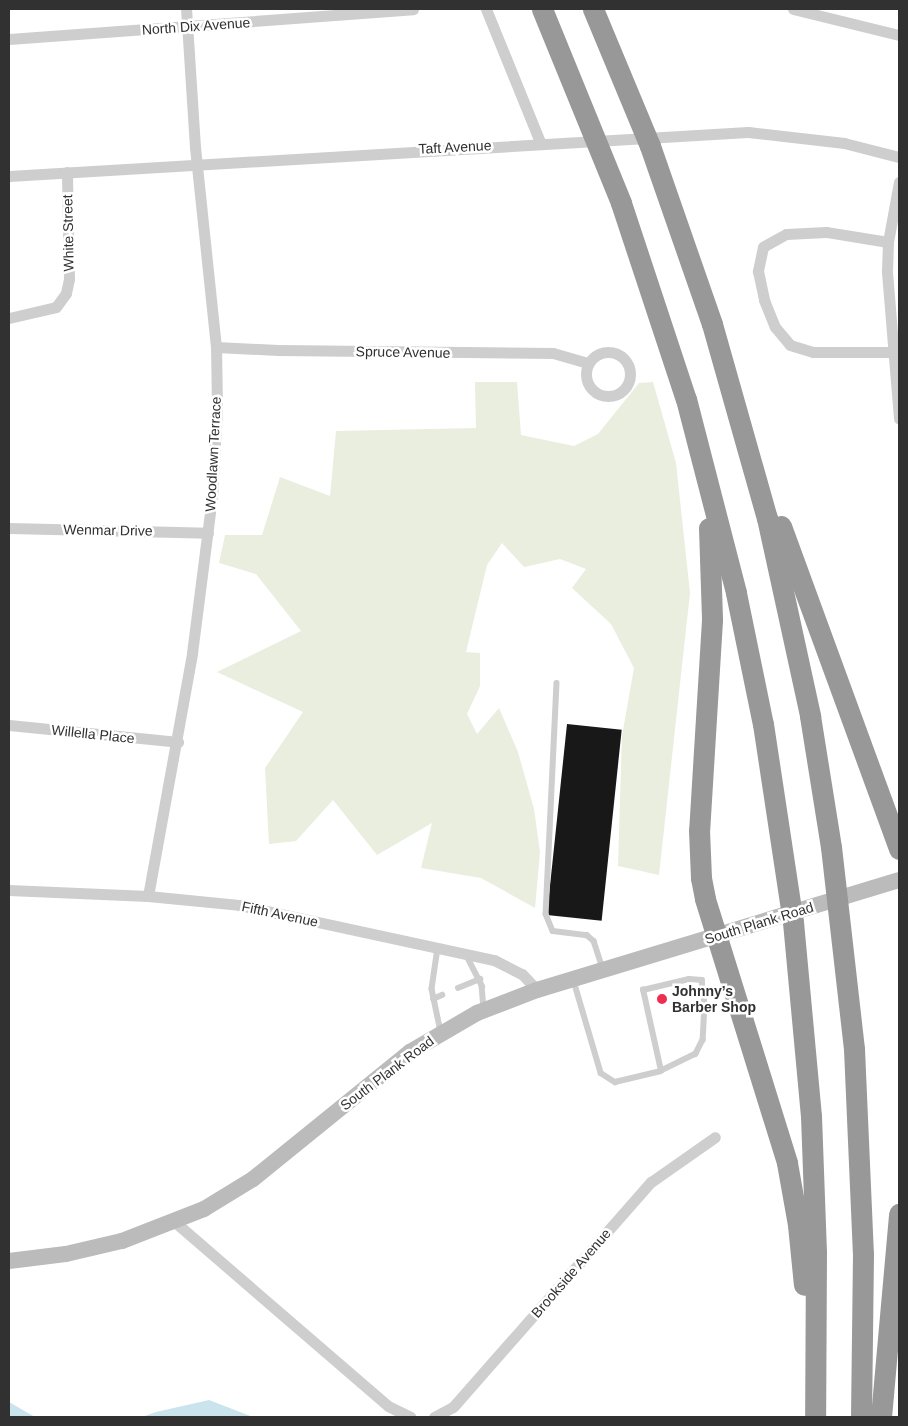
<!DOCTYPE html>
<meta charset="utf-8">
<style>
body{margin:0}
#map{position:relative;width:908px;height:1426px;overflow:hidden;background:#fff;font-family:Arial,sans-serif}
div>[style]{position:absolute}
.green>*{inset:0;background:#e9eedf}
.water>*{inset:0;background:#cae4ee}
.building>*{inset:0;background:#181818;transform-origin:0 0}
.lane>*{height:5.5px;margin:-2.75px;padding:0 2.75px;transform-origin:2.75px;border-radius:2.75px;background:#cecece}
.street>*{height:11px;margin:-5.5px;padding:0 5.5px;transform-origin:5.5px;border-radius:5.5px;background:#cecece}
.street>.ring{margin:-5.5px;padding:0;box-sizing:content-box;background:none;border:11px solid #cecece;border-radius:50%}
.secondary>*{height:16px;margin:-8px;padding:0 8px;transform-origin:8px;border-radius:8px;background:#bbb}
.highway>*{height:21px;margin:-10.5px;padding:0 10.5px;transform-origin:10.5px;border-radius:10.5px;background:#989898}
.dots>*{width:14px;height:14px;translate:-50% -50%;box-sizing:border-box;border:2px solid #fff;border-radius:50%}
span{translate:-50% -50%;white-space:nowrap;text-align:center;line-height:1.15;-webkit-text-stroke:5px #fff;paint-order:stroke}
.street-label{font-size:14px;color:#313131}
.poi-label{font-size:14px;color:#313131;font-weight:700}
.left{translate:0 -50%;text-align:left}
.frame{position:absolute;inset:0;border:10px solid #313131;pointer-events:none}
</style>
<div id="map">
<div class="green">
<div style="clip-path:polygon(475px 382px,517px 382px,521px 435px,574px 446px,598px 434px,639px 383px,653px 382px,676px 463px,690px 593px,659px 875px,618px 866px,622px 736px,634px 668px,611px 624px,572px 588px,586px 569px,560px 559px,524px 567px,502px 543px,487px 565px,466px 652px,480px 653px,480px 686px,467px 714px,477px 734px,499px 708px,518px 752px,534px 809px,540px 852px,535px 908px,481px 878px,421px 868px,432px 823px,377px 855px,333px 800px,296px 841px,269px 844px,265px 768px,303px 712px,217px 672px,301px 631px,256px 574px,219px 563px,225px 535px,262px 535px,280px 477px,330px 496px,336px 431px,476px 428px)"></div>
</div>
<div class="water">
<div style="clip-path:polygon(209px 1400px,253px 1417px,142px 1417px,156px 1412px)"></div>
<div style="clip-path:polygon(9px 1402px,35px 1417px,9px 1417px)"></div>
</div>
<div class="building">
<div style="left:567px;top:724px;width:55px;height:192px;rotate:6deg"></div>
</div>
<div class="lane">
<div style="left:557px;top:683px;width:231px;rotate:92.7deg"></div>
<div style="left:546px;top:914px;width:18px;rotate:68deg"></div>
<div style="left:553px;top:931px;width:34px;rotate:7deg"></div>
<div style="left:587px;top:935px;width:9px;rotate:41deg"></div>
<div style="left:594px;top:941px;width:28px;rotate:72deg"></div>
<div style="left:438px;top:948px;width:41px;rotate:98.3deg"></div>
<div style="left:432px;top:989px;width:44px;rotate:78.2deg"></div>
<div style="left:467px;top:956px;width:34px;rotate:63deg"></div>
<div style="left:482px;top:986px;width:22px;rotate:85deg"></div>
<div style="left:574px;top:981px;width:96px;rotate:73.6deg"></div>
<div style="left:601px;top:1073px;width:17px;rotate:33deg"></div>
<div style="left:615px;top:1082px;width:47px;rotate:-13.4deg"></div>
<div style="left:661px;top:1071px;width:83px;rotate:-102.5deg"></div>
<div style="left:643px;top:990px;width:47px;rotate:-13.4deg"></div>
<div style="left:689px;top:979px;width:13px;rotate:4deg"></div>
<div style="left:702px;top:980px;width:24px;rotate:83deg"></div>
<div style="left:705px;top:1004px;width:36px;rotate:93deg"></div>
<div style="left:703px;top:1040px;width:16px;rotate:117deg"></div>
<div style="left:696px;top:1054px;width:39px;rotate:154deg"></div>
<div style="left:458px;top:988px;width:24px;rotate:-22deg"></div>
<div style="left:433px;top:999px;width:10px;rotate:-24deg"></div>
</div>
<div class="street">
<div style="left:486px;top:9px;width:144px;rotate:67.9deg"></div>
<div style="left:793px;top:9px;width:109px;rotate:13.8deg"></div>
<div style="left:9px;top:39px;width:405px;rotate:-4.2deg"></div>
<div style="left:9px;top:176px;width:740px;rotate:-3.41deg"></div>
<div style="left:748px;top:132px;width:97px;rotate:6.5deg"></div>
<div style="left:844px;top:143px;width:57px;rotate:14.3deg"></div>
<div style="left:899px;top:182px;width:61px;rotate:100.4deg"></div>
<div style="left:888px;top:242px;width:30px;rotate:92deg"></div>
<div style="left:887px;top:272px;width:147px;rotate:85.3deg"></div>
<div style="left:888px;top:242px;width:63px;rotate:-170.8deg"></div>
<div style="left:826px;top:232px;width:40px;rotate:177.1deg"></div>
<div style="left:786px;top:234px;width:26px;rotate:151deg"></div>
<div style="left:763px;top:247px;width:25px;rotate:102deg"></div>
<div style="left:758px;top:271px;width:30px;rotate:78deg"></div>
<div style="left:764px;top:300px;width:29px;rotate:68deg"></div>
<div style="left:775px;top:327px;width:23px;rotate:50deg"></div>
<div style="left:790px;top:345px;width:24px;rotate:17deg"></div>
<div style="left:813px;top:352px;width:81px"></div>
<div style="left:9px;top:318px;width:48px;rotate:-13.2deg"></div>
<div style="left:56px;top:307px;width:17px;rotate:-54deg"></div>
<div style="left:66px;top:293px;width:14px;rotate:-78deg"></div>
<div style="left:69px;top:279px;width:107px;rotate:-91.1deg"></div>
<div style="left:216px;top:347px;width:62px;rotate:2.8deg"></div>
<div style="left:278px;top:350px;width:275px;rotate:0.6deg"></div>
<div style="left:553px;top:353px;width:37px;rotate:16deg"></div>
<div class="ring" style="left:586px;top:352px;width:33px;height:33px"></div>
<div style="left:9px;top:528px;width:199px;rotate:1.4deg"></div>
<div style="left:9px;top:725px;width:170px;rotate:5.7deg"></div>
<div style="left:9px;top:890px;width:139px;rotate:2.5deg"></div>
<div style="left:148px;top:896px;width:91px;rotate:5.6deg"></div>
<div style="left:239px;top:905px;width:261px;rotate:12.2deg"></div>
<div style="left:494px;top:960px;width:31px;rotate:27deg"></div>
<div style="left:522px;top:974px;width:22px;rotate:47deg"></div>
<div style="left:148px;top:896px;width:247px;rotate:-79.7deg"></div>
<div style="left:192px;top:653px;width:157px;rotate:-82.7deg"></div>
<div style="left:212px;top:497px;width:89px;rotate:-86.8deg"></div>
<div style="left:217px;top:408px;width:61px;rotate:-90.9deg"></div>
<div style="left:216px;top:347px;width:201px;rotate:-96deg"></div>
<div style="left:195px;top:147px;width:138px;rotate:-93.7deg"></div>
<div style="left:176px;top:1223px;width:280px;rotate:40.8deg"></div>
<div style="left:388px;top:1406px;width:25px;rotate:26deg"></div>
<div style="left:434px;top:1417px;width:21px;rotate:-28deg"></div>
<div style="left:453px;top:1407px;width:300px;rotate:-48.7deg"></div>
<div style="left:651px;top:1182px;width:78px;rotate:-35.1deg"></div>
</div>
<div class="secondary">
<div style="left:9px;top:1261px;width:57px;rotate:-7deg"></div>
<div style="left:66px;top:1254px;width:57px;rotate:-13.1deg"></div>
<div style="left:122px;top:1241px;width:88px;rotate:-21.3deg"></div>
<div style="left:204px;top:1209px;width:57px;rotate:-31.5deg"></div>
<div style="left:253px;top:1179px;width:202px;rotate:-39deg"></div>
<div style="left:410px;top:1052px;width:78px;rotate:-30.2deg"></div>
<div style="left:477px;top:1013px;width:64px;rotate:-21deg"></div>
<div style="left:537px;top:990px;width:378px;rotate:-16.9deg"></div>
</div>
<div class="highway">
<div style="left:542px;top:9px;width:209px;rotate:67.8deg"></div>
<div style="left:621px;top:203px;width:206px;rotate:71.7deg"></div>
<div style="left:686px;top:399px;width:200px;rotate:75.5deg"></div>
<div style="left:736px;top:593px;width:134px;rotate:78.4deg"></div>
<div style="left:763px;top:724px;width:200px;rotate:81.4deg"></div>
<div style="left:793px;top:922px;width:195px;rotate:84.7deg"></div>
<div style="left:811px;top:1116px;width:136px;rotate:87.9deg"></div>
<div style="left:816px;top:1252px;width:165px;rotate:90.3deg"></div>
<div style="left:593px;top:9px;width:148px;rotate:67.4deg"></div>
<div style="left:650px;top:146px;width:188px;rotate:70.8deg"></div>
<div style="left:712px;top:324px;width:202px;rotate:74.2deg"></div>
<div style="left:767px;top:518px;width:203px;rotate:77.7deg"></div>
<div style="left:810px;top:716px;width:133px;rotate:80.9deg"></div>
<div style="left:831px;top:847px;width:203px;rotate:83.5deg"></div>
<div style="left:854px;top:1049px;width:205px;rotate:87.5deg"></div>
<div style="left:863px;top:1254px;width:163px;rotate:90.7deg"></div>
<div style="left:781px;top:526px;width:344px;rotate:69.9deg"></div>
<div style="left:709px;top:528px;width:92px;rotate:88.1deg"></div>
<div style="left:712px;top:620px;width:210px;rotate:93.5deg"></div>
<div style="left:699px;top:830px;width:48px;rotate:87.6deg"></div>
<div style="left:701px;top:878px;width:21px;rotate:79deg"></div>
<div style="left:705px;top:899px;width:276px;rotate:72.7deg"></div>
<div style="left:787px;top:1163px;width:63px;rotate:79.9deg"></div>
<div style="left:798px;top:1225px;width:60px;rotate:84.3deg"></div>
<div style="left:881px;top:1417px;width:204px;rotate:-84.9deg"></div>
</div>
<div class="dots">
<div style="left:662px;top:999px;background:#ed2e51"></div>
</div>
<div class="street-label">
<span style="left:196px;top:26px;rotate:-4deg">North Dix Avenue</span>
<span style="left:455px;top:147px;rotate:-3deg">Taft Avenue</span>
<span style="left:68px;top:233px;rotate:-91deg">White Street</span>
<span style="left:403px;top:352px;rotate:1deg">Spruce Avenue</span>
<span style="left:213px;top:454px;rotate:-87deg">Woodlawn Terrace</span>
<span style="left:108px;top:530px;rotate:1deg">Wenmar Drive</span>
<span style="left:93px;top:734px;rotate:6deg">Willella Place</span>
<span style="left:280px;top:914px;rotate:12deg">Fifth Avenue</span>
<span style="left:759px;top:923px;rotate:-17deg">South Plank Road</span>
<span style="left:387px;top:1073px;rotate:-37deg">South Plank Road</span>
<span style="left:571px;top:1273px;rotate:-49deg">Brookside Avenue</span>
</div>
<div class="poi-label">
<span class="left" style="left:672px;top:999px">Johnny’s<br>Barber Shop</span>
</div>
<div class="frame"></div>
</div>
